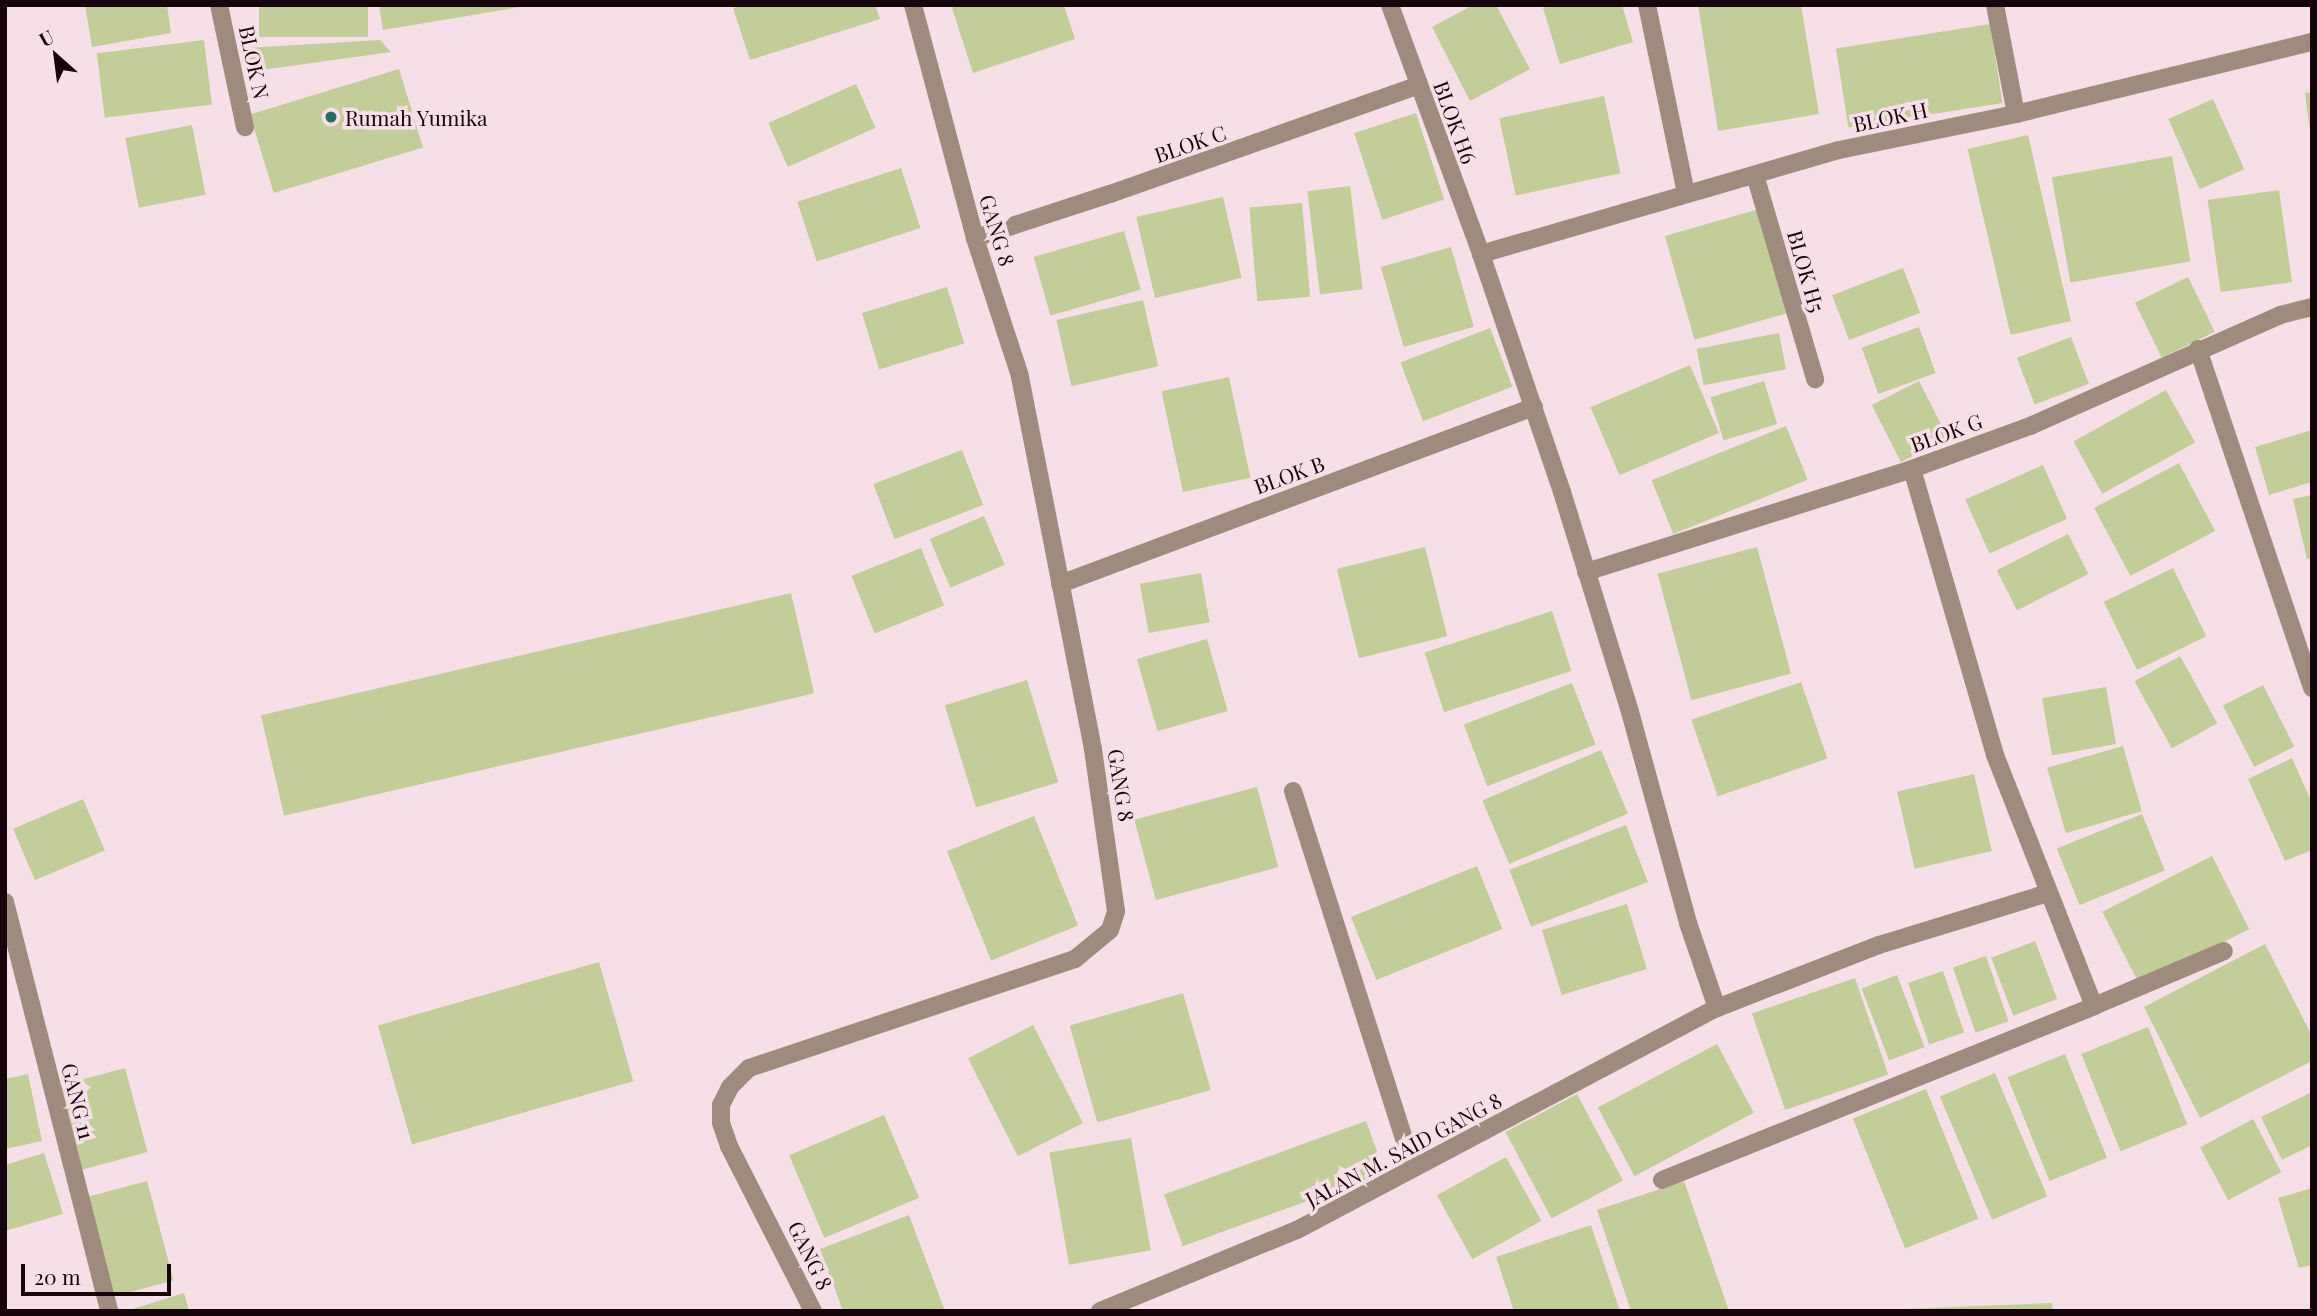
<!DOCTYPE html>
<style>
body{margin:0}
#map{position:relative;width:2317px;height:1316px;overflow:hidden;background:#f7dfe7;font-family:"Playfair Display",serif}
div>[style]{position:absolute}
.building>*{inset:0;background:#c3cd99;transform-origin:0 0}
.street>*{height:18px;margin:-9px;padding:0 9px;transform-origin:9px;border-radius:9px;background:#9f8b7d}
.dots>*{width:19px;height:19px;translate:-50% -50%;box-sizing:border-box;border:4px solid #f7dfe7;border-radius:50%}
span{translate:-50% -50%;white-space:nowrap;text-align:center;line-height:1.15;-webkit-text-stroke:7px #f7dfe7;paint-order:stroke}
.street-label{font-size:21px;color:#17050c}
.poi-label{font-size:21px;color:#17050c}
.left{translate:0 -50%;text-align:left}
.frame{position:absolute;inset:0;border:7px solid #17050c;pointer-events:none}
.north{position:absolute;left:21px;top:21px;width:70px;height:70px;-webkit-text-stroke:5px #f7dfe7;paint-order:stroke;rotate:332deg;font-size:19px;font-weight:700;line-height:28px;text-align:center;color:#17050c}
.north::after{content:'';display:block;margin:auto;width:24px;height:32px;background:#17050c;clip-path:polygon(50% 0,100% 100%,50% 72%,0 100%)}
.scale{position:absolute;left:21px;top:1264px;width:150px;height:32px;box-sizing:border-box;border:4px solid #17050c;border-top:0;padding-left:9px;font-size:21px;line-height:24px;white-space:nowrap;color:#17050c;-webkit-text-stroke:5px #f7dfe7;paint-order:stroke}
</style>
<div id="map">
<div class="building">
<div style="clip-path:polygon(85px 5px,167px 5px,171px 33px,92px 47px)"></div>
<div style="left:259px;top:5px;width:109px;height:32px"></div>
<div style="clip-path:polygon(379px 5px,520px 5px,520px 7px,383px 30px)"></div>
<div style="clip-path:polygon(742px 5px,875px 5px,880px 19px,750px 60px,733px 8px)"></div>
<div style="clip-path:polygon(958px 5px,1064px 5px,1075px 39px,973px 73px,952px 8px)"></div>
<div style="clip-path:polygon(1473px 5px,1496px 5px,1530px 69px,1470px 101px,1432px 27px)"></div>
<div style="clip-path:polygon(1551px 5px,1622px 5px,1633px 42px,1560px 64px,1543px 8px)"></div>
<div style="clip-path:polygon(1698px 5px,1801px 5px,1819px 114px,1718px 131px)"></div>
<div style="left:1990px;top:24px;width:80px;height:156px;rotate:81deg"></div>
<div style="left:204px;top:40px;width:65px;height:108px;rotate:83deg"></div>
<div style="clip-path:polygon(380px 40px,391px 52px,247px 72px,245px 48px)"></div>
<div style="left:399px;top:69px;width:82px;height:156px;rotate:73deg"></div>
<div style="left:856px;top:84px;width:48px;height:96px;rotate:66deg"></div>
<div style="clip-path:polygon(2312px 92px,2312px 131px,2310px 131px,2305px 93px)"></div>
<div style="left:1604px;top:96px;width:79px;height:107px;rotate:78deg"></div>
<div style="left:2213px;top:99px;width:77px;height:49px;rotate:66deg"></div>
<div style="left:1416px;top:113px;width:91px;height:65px;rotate:72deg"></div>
<div style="left:192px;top:125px;width:71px;height:68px;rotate:79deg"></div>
<div style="left:2028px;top:135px;width:191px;height:62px;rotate:77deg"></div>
<div style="left:2172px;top:156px;width:107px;height:122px;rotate:80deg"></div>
<div style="left:901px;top:168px;width:63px;height:109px;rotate:72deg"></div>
<div style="left:1350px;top:186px;width:104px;height:43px;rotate:83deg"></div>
<div style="left:2279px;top:190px;width:93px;height:72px;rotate:82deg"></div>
<div style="left:1223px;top:197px;width:83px;height:89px;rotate:77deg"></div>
<div style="left:1302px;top:203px;width:94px;height:53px;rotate:85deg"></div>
<div style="left:1759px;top:209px;width:108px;height:98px;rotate:74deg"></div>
<div style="left:1124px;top:231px;width:61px;height:94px;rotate:74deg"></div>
<div style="left:1451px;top:247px;width:83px;height:73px;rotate:74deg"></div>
<div style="left:1903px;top:268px;width:48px;height:76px;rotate:69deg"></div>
<div style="left:2188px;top:277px;width:61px;height:59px;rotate:64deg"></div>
<div style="left:947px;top:287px;width:59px;height:89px;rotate:73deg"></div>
<div style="left:1143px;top:300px;width:68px;height:89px;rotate:77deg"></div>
<div style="left:1919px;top:327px;width:49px;height:61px;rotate:70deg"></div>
<div style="left:1490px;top:328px;width:63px;height:96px;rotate:69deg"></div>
<div style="left:1779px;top:333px;width:37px;height:84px;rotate:79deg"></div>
<div style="left:2071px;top:337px;width:50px;height:58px;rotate:69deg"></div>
<div style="left:1690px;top:365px;width:74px;height:108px;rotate:67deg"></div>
<div style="left:1229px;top:377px;width:103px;height:69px;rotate:78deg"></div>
<div style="left:1764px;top:381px;width:45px;height:56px;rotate:73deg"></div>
<div style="left:1919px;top:381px;width:64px;height:53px;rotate:63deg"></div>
<div style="left:2166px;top:390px;width:60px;height:106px;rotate:61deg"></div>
<div style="left:1786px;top:426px;width:58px;height:145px;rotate:68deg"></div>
<div style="clip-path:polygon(2312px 430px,2312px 482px,2269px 495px,2255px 447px)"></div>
<div style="left:962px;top:450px;width:59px;height:95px;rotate:69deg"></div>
<div style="left:2179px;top:463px;width:77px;height:96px;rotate:62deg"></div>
<div style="left:2043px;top:465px;width:59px;height:85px;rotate:66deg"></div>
<div style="clip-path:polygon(2312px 495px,2312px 558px,2307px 559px,2293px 499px)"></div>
<div style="left:984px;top:516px;width:53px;height:59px;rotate:67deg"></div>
<div style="left:2068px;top:534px;width:45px;height:80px;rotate:63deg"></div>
<div style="left:1425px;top:547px;width:92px;height:91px;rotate:76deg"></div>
<div style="left:1757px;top:547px;width:131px;height:103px;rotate:75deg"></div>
<div style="left:921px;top:548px;width:62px;height:75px;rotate:68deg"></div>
<div style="left:2173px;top:568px;width:76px;height:77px;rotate:64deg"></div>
<div style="left:1201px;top:573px;width:50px;height:62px;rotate:80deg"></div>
<div style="left:791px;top:593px;width:103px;height:544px;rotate:77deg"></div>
<div style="left:1552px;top:611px;width:63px;height:134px;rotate:72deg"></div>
<div style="left:1207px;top:639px;width:75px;height:73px;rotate:74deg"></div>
<div style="left:2180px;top:656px;width:77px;height:52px;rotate:61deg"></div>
<div style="left:1027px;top:680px;width:107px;height:86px;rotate:73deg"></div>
<div style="left:1801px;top:682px;width:81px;height:116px;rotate:71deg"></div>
<div style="left:1572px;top:683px;width:66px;height:116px;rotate:69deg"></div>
<div style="left:2263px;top:685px;width:69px;height:45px;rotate:63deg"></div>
<div style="left:2106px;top:687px;width:58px;height:65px;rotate:80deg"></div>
<div style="left:2123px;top:746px;width:68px;height:79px;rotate:74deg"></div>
<div style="left:1601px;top:750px;width:69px;height:129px;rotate:67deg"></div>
<div style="clip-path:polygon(2292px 758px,2312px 803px,2312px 850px,2285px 861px,2248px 779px)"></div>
<div style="left:1974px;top:774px;width:79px;height:79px;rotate:77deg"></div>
<div style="left:1257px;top:787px;width:83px;height:127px;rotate:75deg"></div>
<div style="left:83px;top:799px;width:56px;height:76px;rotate:67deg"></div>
<div style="left:2142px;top:814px;width:61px;height:92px;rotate:68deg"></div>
<div style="left:1034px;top:816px;width:118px;height:94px;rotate:68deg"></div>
<div style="left:1626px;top:825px;width:61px;height:125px;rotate:69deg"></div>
<div style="left:2212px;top:856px;width:82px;height:123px;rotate:63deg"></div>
<div style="left:1477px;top:866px;width:68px;height:136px;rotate:68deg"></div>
<div style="left:1627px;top:904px;width:68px;height:89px;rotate:73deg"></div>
<div style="left:2035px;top:941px;width:62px;height:47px;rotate:69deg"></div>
<div style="clip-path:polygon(2265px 944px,2312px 1036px,2312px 1061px,2200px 1118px,2144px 1007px)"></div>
<div style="left:1986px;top:956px;width:69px;height:35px;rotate:71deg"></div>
<div style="left:599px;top:962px;width:124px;height:230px;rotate:74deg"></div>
<div style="left:1943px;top:971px;width:65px;height:37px;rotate:71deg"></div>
<div style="left:1897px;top:975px;width:77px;height:38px;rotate:69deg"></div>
<div style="left:1855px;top:978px;width:102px;height:109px;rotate:71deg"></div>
<div style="left:1183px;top:993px;width:101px;height:118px;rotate:74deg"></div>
<div style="left:1033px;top:1025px;width:110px;height:73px;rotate:63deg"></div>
<div style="left:2148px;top:1027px;width:105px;height:72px;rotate:68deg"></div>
<div style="left:1717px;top:1044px;width:78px;height:135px;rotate:62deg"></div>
<div style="left:2065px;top:1054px;width:112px;height:62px;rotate:68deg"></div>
<div style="left:125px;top:1068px;width:87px;height:70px;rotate:75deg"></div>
<div style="left:1995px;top:1073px;width:134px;height:60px;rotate:67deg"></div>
<div style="clip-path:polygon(28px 1074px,42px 1141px,5px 1149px,5px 1079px)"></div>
<div style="left:1926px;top:1089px;width:140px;height:79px;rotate:68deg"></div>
<div style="clip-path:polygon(2312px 1092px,2312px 1145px,2282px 1160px,2261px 1117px)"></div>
<div style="left:1577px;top:1094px;width:98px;height:81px;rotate:62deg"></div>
<div style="left:884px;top:1115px;width:90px;height:103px;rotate:67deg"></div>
<div style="left:2253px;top:1119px;width:60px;height:60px;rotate:62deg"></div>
<div style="left:1366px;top:1121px;width:55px;height:215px;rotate:70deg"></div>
<div style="left:1131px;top:1138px;width:114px;height:83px;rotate:80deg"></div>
<div style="clip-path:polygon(44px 1153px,63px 1214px,5px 1231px,5px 1165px)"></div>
<div style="left:1506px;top:1157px;width:73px;height:79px;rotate:61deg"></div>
<div style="left:147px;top:1181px;width:103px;height:61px;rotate:75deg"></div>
<div style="clip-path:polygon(1684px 1181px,1729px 1311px,1631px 1311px,1597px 1210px)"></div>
<div style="clip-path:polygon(2312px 1188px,2312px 1265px,2299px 1268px,2278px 1198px)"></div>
<div style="clip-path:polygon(909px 1215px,945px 1311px,843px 1311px,820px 1249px)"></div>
<div style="clip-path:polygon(1591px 1225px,1620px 1311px,1514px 1311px,1496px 1257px)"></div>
<div style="clip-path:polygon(184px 1293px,189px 1311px,129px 1311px,129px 1310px)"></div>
<div style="clip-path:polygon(2052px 1303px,2053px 1311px,1905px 1311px,1905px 1309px)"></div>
</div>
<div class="street">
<div style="left:219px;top:5px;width:125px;rotate:78deg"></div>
<div style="left:1390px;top:5px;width:265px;rotate:69.9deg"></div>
<div style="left:1481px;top:254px;width:251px;rotate:71.2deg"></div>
<div style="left:1562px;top:492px;width:230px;rotate:72.8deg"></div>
<div style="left:1630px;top:712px;width:219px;rotate:74.6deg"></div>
<div style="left:1688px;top:923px;width:90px;rotate:71.2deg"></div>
<div style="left:1717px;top:1008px;width:174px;rotate:-21.3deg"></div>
<div style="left:1879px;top:945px;width:177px;rotate:-17.1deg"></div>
<div style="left:1647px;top:5px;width:192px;rotate:78.3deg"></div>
<div style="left:1995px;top:5px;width:111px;rotate:79.1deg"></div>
<div style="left:1755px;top:175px;width:213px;rotate:73.6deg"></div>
<div style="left:975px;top:238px;width:142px;rotate:-18.1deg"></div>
<div style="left:1110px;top:194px;width:328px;rotate:-19.4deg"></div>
<div style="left:1481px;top:254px;width:373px;rotate:-16.2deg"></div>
<div style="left:1839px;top:150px;width:181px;rotate:-11.5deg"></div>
<div style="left:2016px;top:114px;width:305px;rotate:-13.7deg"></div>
<div style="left:2198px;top:349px;width:358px;rotate:71.4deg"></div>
<div style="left:1912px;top:469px;width:298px;rotate:73.8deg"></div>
<div style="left:1995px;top:755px;width:270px;rotate:68.5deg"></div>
<div style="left:1586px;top:572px;width:342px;rotate:-17.5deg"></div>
<div style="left:1912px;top:469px;width:126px;rotate:-20deg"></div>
<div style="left:2030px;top:426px;width:274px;rotate:-23.9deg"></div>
<div style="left:2280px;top:315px;width:33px;rotate:-14deg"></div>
<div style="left:1060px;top:584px;width:506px;rotate:-20.48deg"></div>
<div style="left:1293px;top:791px;width:395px;rotate:72.3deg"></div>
<div style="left:5px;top:902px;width:422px;rotate:75.7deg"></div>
<div style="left:1662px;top:1180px;width:466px;rotate:-21.9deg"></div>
<div style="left:2094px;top:1006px;width:141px;rotate:-22.9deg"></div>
<div style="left:813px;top:1311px;width:185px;rotate:-117deg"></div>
<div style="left:729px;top:1146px;width:24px;rotate:-109deg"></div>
<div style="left:721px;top:1123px;width:18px;rotate:-90deg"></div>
<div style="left:721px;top:1105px;width:20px;rotate:-63deg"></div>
<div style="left:730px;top:1087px;width:27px;rotate:-45deg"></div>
<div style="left:749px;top:1068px;width:344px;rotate:-18.5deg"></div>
<div style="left:1075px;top:959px;width:45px;rotate:-39.6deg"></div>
<div style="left:1110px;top:930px;width:20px;rotate:-72deg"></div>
<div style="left:1116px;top:911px;width:164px;rotate:-98.1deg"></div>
<div style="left:1093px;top:749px;width:380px;rotate:-101.1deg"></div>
<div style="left:1020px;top:376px;width:145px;rotate:-108.1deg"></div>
<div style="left:975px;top:238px;width:241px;rotate:-104.9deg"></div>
<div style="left:1100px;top:1311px;width:213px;rotate:-22.4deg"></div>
<div style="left:1297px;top:1230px;width:475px;rotate:-27.9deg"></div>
</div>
<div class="dots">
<div style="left:331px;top:117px;background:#296c5d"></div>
</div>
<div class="street-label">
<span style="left:255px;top:62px;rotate:78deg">BLOK N</span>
<span style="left:1890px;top:116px;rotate:-12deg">BLOK H</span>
<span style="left:1456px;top:122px;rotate:70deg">BLOK H6</span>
<span style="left:1190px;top:143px;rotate:-19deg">BLOK C</span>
<span style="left:998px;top:230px;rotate:73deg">GANG 8</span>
<span style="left:1807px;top:271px;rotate:74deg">BLOK H5</span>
<span style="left:1946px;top:432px;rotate:-20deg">BLOK G</span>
<span style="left:1289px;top:474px;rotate:-20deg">BLOK B</span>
<span style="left:1122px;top:785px;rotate:81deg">GANG 8</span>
<span style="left:79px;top:1101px;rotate:76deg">GANG 11</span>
<span style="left:1403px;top:1149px;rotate:-28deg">JALAN M. SAID GANG 8</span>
<span style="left:811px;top:1255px;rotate:64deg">GANG 8</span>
</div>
<div class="poi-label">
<span class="left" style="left:345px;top:117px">Rumah Yumika</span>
</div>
<div class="frame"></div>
<div class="north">U</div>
<div class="scale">20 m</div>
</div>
